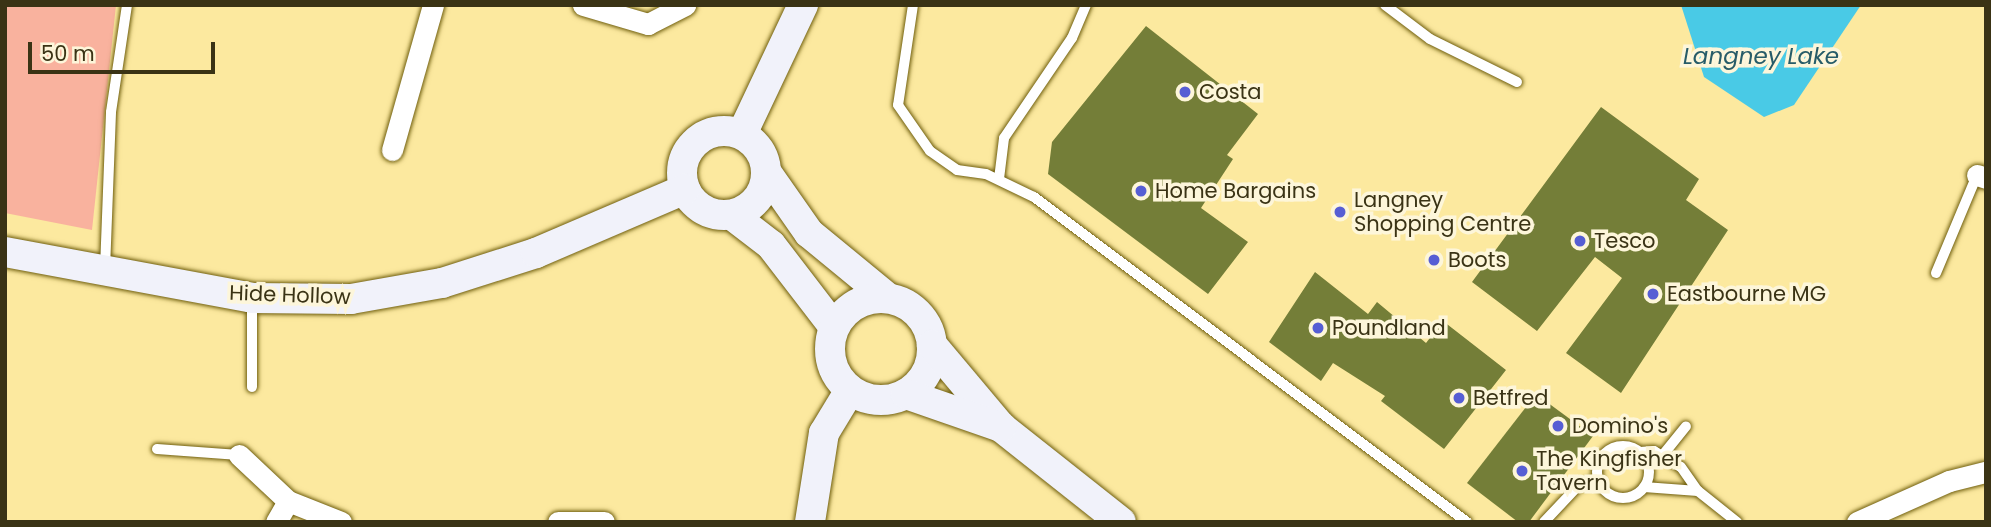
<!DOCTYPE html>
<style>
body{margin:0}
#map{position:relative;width:1991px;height:527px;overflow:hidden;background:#fce99f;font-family:Poppins,sans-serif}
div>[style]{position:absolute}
.green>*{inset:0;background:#f9b29e}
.water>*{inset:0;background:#49cae6}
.building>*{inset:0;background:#747e38}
.roads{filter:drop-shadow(0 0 2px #6f5e0d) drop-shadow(0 0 2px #6f5e0d)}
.lane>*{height:10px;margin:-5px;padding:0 5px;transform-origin:5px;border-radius:5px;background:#fff}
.lane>.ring{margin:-5px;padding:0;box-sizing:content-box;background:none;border:10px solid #fff;border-radius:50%}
.street>*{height:21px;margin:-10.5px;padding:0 10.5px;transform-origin:10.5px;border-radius:10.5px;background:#fff}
.secondary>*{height:30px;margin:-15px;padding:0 15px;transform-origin:15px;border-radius:15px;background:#f1f2fa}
.secondary>.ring{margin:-15px;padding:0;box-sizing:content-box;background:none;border:30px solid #f1f2fa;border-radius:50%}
.dots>*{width:19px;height:19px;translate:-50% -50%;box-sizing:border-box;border:4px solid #fdf6da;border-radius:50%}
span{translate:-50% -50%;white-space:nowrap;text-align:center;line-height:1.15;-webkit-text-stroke:7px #fdf6da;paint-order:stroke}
.poi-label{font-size:21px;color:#3a3315}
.left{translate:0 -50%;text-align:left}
.street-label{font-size:21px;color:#3a3315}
.water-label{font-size:23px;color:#275c68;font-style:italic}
.frame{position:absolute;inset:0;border:7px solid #3a3315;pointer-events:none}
.scale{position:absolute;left:28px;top:42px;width:187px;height:32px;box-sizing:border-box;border:4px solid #3a3315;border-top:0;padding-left:9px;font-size:21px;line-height:24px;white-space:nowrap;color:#3a3315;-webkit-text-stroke:5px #fdf6da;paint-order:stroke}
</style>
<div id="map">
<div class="green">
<div style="clip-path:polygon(5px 5px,116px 5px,92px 230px,5px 213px)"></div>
</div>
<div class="water">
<div style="clip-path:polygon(1681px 5px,1861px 5px,1794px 105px,1764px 117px,1704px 77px)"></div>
</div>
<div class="building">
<div style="clip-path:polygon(1146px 26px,1258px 114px,1227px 155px,1233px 159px,1201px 208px,1248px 242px,1208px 294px,1048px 174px,1052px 142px)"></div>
<div style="clip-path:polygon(1601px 107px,1699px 179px,1686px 200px,1728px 230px,1621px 393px,1566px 353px,1622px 278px,1595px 257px,1537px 331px,1472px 282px)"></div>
<div style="clip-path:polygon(1315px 272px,1368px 314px,1377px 302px,1426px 343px,1443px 321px,1506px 370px,1444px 449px,1381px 401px,1385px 396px,1333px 363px,1321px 381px,1269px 342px)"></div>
<div style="clip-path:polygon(1536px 394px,1593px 436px,1529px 522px,1518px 522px,1467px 483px)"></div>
</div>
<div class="roads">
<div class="lane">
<div style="left:913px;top:5px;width:101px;rotate:98.5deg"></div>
<div style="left:898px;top:105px;width:56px;rotate:55.2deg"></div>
<div style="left:930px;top:151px;width:33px;rotate:35deg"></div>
<div style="left:957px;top:170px;width:29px;rotate:8deg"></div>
<div style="left:986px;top:174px;width:53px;rotate:25.6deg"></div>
<div style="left:1034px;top:197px;width:541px;rotate:36.89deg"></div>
<div style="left:1385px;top:5px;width:56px;rotate:37.1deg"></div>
<div style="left:1430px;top:39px;width:97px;rotate:26.3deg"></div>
<div style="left:999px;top:179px;width:41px;rotate:-83deg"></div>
<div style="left:1004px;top:138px;width:121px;rotate:-55.8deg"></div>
<div style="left:1072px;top:38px;width:36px;rotate:-67deg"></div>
<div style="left:105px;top:269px;width:157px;rotate:-87.8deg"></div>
<div style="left:111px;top:112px;width:108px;rotate:-81.5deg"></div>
<div style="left:1936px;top:273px;width:106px;rotate:-67.3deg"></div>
<div style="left:252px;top:387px;width:86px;rotate:-90deg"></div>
<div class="ring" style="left:1597px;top:446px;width:42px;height:42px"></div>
<div style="left:157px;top:449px;width:82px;rotate:4.2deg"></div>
<div style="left:1640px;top:452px;width:14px;rotate:-4deg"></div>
<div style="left:1654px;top:451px;width:31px;rotate:31deg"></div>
<div style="left:1681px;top:467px;width:29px;rotate:55deg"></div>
<div style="left:1698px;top:491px;width:50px;rotate:38.5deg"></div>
<div style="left:1662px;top:456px;width:38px;rotate:-51deg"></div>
<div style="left:1644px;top:487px;width:54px;rotate:4.2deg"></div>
<div style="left:1544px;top:522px;width:50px;rotate:-46.6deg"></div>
<div style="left:1578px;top:486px;width:22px;rotate:-16deg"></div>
</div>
<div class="street">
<div style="left:583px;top:5px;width:68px;rotate:16.3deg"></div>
<div style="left:648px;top:24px;width:42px;rotate:-27.2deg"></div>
<div style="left:392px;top:150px;width:151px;rotate:-74.2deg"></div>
<div style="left:1977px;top:175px;width:9px;rotate:18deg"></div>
<div style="left:239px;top:455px;width:67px;rotate:43.2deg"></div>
<div style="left:288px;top:501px;width:57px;rotate:21.6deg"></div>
<div style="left:276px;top:522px;width:24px;rotate:-60deg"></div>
<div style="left:558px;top:522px;width:46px"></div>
<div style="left:1857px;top:522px;width:101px;rotate:-24deg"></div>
<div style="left:1949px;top:481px;width:38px;rotate:-14deg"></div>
</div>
<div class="secondary">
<div class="ring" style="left:682px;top:131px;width:54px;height:54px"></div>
<div style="left:742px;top:134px;width:143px;rotate:-64.7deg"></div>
<div style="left:767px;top:173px;width:73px;rotate:55deg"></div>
<div style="left:809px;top:233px;width:102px;rotate:39.4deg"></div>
<div style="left:732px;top:215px;width:49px;rotate:37.6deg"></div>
<div style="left:771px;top:245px;width:103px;rotate:52.5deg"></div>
<div style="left:5px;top:252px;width:251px;rotate:10.5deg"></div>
<div style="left:252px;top:298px;width:99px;rotate:0.6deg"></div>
<div style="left:351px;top:299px;width:92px;rotate:-10deg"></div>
<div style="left:442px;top:283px;width:99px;rotate:-17.7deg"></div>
<div style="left:536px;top:253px;width:162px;rotate:-23.2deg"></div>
<div class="ring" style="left:830px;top:298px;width:72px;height:72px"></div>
<div style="left:932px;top:345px;width:107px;rotate:49.9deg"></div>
<div style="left:1001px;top:427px;width:153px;rotate:38.4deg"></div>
<div style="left:906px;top:394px;width:101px;rotate:19.2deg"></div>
<div style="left:810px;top:522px;width:90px;rotate:-81.1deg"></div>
<div style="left:824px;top:433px;width:50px;rotate:-58.8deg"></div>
</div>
</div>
<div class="dots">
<div style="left:1185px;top:92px;background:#565ed4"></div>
<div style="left:1141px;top:191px;background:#565ed4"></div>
<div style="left:1340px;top:212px;background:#565ed4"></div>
<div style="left:1580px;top:241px;background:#565ed4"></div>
<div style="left:1434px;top:260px;background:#565ed4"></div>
<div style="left:1653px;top:294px;background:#565ed4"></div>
<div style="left:1318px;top:328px;background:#565ed4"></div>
<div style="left:1459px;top:398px;background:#565ed4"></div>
<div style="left:1558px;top:426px;background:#565ed4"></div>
<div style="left:1522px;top:471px;background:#565ed4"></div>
</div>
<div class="poi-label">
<span class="left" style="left:1199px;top:92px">Costa</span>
<span class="left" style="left:1155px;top:191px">Home Bargains</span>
<span class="left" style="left:1354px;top:212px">Langney<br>Shopping Centre</span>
<span class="left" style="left:1594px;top:241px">Tesco</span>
<span class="left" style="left:1448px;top:260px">Boots</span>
<span class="left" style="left:1667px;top:294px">Eastbourne MG</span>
<span class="left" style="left:1332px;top:328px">Poundland</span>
<span class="left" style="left:1473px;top:398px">Betfred</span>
<span class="left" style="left:1572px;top:426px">Domino's</span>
<span class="left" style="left:1536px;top:471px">The Kingfisher<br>Tavern</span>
</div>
<div class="street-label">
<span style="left:290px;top:295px;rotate:2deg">Hide Hollow</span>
</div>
<div class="water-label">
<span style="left:1761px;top:56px">Langney Lake</span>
</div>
<div class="frame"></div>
<div class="scale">50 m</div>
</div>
